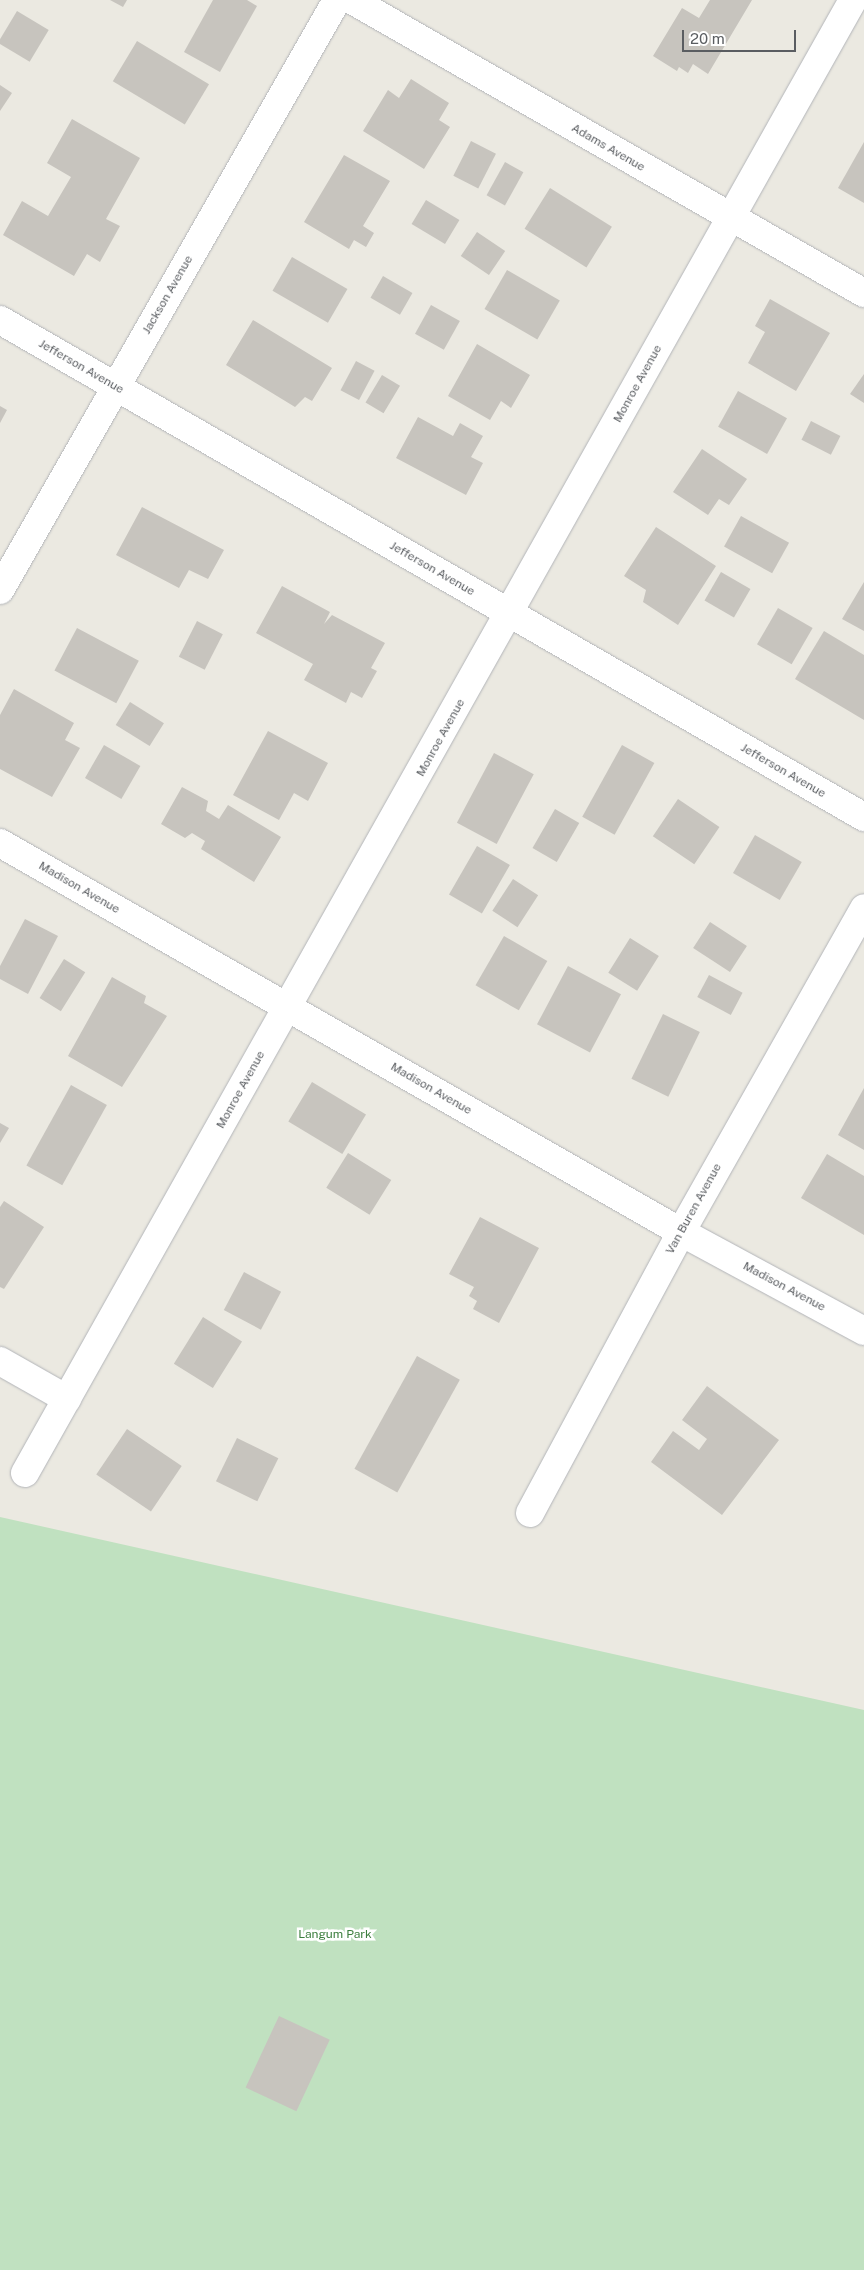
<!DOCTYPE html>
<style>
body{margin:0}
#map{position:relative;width:864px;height:2270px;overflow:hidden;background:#ebe9e1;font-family:"Public Sans",sans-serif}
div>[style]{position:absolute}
.green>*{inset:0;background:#c0e1c0}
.building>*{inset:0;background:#c7c4be;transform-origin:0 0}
.roads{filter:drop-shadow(0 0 1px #b2b4b8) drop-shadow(0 0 1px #b2b4b8)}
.street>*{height:28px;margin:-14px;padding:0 14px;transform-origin:14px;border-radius:14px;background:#fff}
span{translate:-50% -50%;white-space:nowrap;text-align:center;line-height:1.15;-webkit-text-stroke:5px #fff;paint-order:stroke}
.street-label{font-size:12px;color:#5a5d61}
.park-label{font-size:12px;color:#3c7e3e}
.scale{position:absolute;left:682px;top:30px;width:114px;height:22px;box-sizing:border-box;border:2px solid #5a5d61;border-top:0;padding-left:6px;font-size:15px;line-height:18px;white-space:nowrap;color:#5a5d61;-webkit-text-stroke:4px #fff;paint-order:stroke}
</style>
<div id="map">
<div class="green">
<div style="clip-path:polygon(0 1517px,864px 1710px,864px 2270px,0 2270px)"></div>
</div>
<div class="building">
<div style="clip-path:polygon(110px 0,127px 0,123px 7px)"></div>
<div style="clip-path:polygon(213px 0,247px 0,257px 6px,220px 72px,184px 52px)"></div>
<div style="clip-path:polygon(710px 0,752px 0,708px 74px,693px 64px,688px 73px,679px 67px,677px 71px,653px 56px,682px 8px,699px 18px)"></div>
<div style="left:17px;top:11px;width:37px;height:37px;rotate:31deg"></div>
<div style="left:137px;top:41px;width:84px;height:47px;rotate:31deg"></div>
<div style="clip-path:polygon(411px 79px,449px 103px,439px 120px,450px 127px,424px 169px,363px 131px,388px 90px,399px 98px)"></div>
<div style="clip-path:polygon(0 85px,12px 93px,0 111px)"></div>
<div style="clip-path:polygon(72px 119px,140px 158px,106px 219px,120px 226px,100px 262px,87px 254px,74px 276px,3px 235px,22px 201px,48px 216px,71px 177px,47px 163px)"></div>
<div style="left:471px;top:141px;width:28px;height:39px;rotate:27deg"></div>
<div style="clip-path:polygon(864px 142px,864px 203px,838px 188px)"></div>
<div style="clip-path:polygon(344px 155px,390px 181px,363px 226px,374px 233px,366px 247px,354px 240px,349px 249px,304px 222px)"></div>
<div style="left:505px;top:162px;width:21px;height:38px;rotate:29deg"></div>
<div style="left:550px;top:188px;width:73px;height:48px;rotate:32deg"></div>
<div style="left:426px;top:200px;width:39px;height:28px;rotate:31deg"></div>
<div style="left:477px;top:232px;width:34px;height:29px;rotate:34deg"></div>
<div style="left:292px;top:257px;width:64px;height:39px;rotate:30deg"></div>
<div style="left:507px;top:270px;width:61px;height:45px;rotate:30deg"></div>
<div style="left:383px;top:276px;width:34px;height:25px;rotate:30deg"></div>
<div style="clip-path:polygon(770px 299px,830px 333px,796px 391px,748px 363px,765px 332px,755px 326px)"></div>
<div style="left:431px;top:305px;width:33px;height:33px;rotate:29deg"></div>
<div style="clip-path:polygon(253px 320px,332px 368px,312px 401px,305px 397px,295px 407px,226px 365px)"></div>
<div style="clip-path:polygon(477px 344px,530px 375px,511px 408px,501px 401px,490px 420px,448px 396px)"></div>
<div style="left:356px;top:361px;width:21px;height:33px;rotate:28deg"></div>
<div style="clip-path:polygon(864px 374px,864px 403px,850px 394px)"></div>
<div style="left:382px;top:375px;width:21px;height:32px;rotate:31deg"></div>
<div style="left:738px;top:391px;width:56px;height:41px;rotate:29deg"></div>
<div style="clip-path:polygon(0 406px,7px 410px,0 423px)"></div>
<div style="clip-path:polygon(418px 417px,453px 436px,460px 423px,483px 436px,471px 457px,483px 463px,466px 495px,396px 458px)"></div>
<div style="left:811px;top:421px;width:33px;height:21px;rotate:27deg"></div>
<div style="clip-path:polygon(702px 449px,747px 479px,729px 505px,719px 499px,708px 515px,673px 492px)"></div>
<div style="clip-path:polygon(142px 507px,224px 550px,208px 579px,189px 570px,179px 588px,116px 555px)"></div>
<div style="left:741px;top:516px;width:55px;height:35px;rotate:29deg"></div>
<div style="clip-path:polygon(656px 527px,716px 566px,678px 625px,643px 602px,646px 590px,624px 576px)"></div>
<div style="left:721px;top:572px;width:34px;height:33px;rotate:30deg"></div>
<div style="clip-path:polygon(864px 582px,864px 631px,842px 619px)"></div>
<div style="clip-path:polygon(282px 586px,330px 612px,324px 624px,332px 615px,385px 643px,371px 668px,377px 671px,362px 698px,351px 692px,346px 703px,304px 680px,313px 664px,256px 633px)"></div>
<div style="left:778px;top:608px;width:40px;height:42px;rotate:30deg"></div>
<div style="left:197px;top:621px;width:29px;height:40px;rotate:27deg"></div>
<div style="left:77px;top:628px;width:70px;height:48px;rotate:28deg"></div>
<div style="clip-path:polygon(824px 631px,864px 655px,864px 720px,795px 679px)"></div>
<div style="clip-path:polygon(14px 689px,74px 723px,65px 740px,80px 748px,52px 797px,0 769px,0 715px)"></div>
<div style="left:130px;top:702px;width:40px;height:27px;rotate:32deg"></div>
<div style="clip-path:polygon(268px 731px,328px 763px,308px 801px,294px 793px,279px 820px,233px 795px)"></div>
<div style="left:104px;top:745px;width:42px;height:38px;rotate:30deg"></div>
<div style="left:622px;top:745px;width:37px;height:82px;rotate:29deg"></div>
<div style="left:494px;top:753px;width:45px;height:79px;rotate:28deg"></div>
<div style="clip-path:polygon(182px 787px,208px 801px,206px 811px,219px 819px,228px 805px,281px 837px,254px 882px,201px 849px,205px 841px,192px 833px,185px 838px,161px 824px)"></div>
<div style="left:678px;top:799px;width:50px;height:45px;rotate:34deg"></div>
<div style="left:555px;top:809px;width:28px;height:45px;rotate:30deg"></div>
<div style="left:755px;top:835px;width:54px;height:44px;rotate:30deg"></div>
<div style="left:477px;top:846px;width:38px;height:56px;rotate:30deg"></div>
<div style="left:513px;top:879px;width:30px;height:38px;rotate:33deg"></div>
<div style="clip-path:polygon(25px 919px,58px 936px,28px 994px,0 979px,0 966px)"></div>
<div style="left:710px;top:922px;width:44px;height:31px;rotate:33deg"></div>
<div style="left:504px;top:936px;width:50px;height:57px;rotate:30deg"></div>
<div style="left:630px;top:938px;width:34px;height:41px;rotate:32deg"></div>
<div style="left:64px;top:959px;width:25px;height:46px;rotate:32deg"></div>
<div style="left:568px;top:966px;width:60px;height:66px;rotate:28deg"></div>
<div style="left:709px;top:975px;width:38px;height:25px;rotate:28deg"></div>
<div style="clip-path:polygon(112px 977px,146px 996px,144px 1003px,167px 1016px,122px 1087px,68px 1056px)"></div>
<div style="left:663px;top:1014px;width:41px;height:72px;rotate:26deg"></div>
<div style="left:312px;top:1082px;width:63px;height:46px;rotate:31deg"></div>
<div style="left:71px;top:1085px;width:41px;height:92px;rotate:29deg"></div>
<div style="clip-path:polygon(864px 1088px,864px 1150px,838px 1135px)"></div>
<div style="clip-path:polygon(0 1123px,9px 1128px,0 1143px)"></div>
<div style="left:348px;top:1153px;width:51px;height:41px;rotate:32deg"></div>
<div style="clip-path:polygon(827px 1154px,864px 1176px,864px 1235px,801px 1198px)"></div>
<div style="clip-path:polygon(4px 1201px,44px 1227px,4px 1289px,0 1287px,0 1207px)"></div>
<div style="clip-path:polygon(480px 1217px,539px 1248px,499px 1323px,473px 1309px,477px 1301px,469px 1296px,474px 1287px,449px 1274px)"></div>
<div style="left:244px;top:1272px;width:42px;height:43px;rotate:28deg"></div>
<div style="left:203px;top:1317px;width:46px;height:55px;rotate:32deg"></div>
<div style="left:417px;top:1356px;width:49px;height:129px;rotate:29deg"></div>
<div style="clip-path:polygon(707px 1386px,779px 1440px,722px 1515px,651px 1462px,673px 1431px,699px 1450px,707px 1439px,682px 1420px)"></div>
<div style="left:127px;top:1429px;width:66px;height:55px;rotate:34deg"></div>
<div style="left:237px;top:1438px;width:46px;height:48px;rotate:26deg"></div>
<div style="left:279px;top:2016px;width:56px;height:79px;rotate:25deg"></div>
</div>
<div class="roads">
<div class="street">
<div style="left:352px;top:0;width:590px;rotate:29.78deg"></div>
<div style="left:0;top:320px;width:997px;rotate:29.91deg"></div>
<div style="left:0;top:590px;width:679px;rotate:-60.27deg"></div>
<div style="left:0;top:843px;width:784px;rotate:29.74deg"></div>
<div style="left:681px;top:1232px;width:208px;rotate:28.4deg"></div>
<div style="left:0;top:1361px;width:77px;rotate:29.6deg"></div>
<div style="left:25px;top:1473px;width:1690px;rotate:-60.66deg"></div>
<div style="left:530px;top:1513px;width:319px;rotate:-61.7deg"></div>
<div style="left:681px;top:1232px;width:372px;rotate:-60.5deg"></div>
</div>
</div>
<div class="street-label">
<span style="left:608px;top:148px;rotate:30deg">Adams Avenue</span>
<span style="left:168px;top:295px;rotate:-60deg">Jackson Avenue</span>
<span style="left:81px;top:367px;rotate:30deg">Jefferson Avenue</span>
<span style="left:638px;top:384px;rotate:-61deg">Monroe Avenue</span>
<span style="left:432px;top:569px;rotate:30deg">Jefferson Avenue</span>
<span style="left:441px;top:738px;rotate:-61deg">Monroe Avenue</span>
<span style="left:783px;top:771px;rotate:30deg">Jefferson Avenue</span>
<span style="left:79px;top:888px;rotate:30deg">Madison Avenue</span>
<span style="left:431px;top:1089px;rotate:30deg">Madison Avenue</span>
<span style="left:241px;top:1090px;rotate:-61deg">Monroe Avenue</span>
<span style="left:694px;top:1209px;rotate:-61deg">Van Buren Avenue</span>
<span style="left:784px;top:1287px;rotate:28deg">Madison Avenue</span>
</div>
<div class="park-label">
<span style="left:335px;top:1935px">Langum Park</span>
</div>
<div class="scale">20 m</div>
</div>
